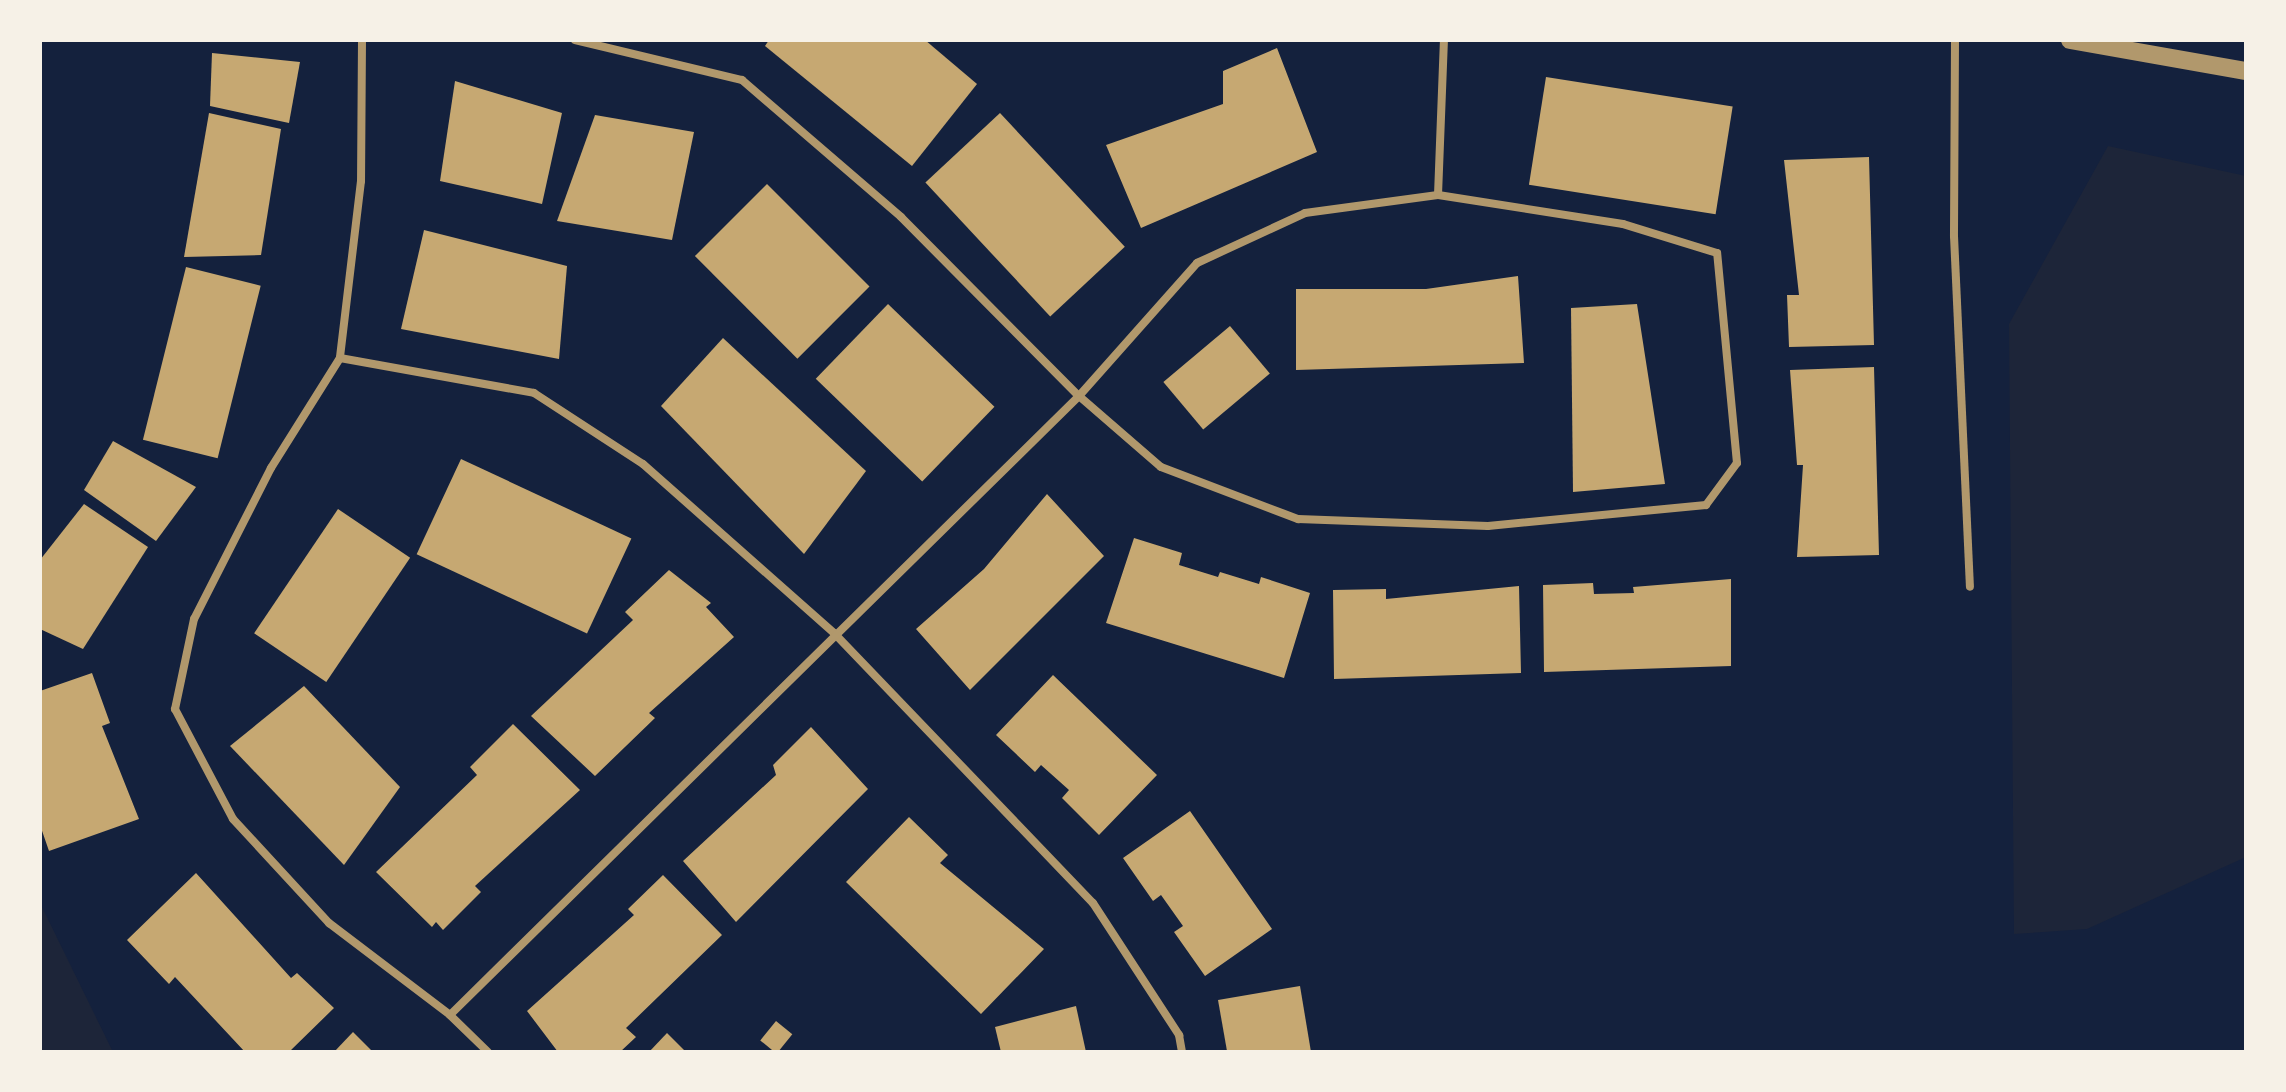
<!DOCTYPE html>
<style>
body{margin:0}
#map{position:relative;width:2286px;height:1092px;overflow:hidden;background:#14213d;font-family:"Work Sans",sans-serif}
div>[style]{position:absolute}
.green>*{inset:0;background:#1d2539}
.building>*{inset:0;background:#c6a872;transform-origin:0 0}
.service>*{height:8px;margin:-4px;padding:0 4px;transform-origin:4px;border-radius:4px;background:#b1986c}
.tertiary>*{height:18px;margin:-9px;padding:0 9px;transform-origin:9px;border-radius:9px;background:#b1986c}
span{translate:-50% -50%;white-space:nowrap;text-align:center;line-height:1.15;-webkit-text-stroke:8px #f6f1e7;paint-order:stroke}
.frame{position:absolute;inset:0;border:42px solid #f6f1e7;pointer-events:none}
</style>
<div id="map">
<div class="green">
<div style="clip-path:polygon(2108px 146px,2246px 176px,2246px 857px,2087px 929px,2014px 934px,2009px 324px)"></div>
<div style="clip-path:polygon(40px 903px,113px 1052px,40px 1052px)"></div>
</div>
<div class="building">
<div style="clip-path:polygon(769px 40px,925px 40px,977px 84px,912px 166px,765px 46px)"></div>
<div style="clip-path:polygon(1277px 48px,1317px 152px,1141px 228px,1106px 145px,1223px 104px,1223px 71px)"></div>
<div style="clip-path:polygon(212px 53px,300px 62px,289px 123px,210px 106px)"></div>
<div style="left:1546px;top:77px;width:189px;height:109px;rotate:9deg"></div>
<div style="clip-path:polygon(455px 81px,562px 113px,542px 204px,440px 181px)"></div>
<div style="clip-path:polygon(209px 113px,281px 129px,261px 255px,184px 257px)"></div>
<div style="left:1000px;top:113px;width:183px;height:102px;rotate:47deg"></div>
<div style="clip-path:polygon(595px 115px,694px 132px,672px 240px,557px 221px)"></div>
<div style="clip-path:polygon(1869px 157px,1874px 345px,1789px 347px,1787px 295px,1799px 295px,1784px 160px)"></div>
<div style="left:767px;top:184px;width:145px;height:102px;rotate:45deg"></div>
<div style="clip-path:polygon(424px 230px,567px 266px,559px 359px,401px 329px)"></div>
<div style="left:186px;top:267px;width:77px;height:178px;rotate:14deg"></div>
<div style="clip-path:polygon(1518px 276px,1524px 363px,1296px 370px,1296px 289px,1426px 289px)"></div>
<div style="left:888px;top:304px;width:148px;height:104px;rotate:44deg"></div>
<div style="clip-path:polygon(1637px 304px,1665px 484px,1573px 492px,1571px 308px)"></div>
<div style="left:1230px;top:326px;width:62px;height:87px;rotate:50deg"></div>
<div style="clip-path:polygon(723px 338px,866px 471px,804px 554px,661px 406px)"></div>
<div style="clip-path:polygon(1874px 367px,1879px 555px,1797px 557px,1803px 465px,1797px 465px,1790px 370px)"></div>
<div style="clip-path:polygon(113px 441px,196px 487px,156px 541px,84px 490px)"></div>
<div style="left:461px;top:459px;width:188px;height:105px;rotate:25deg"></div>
<div style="clip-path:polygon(1047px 494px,1104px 556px,970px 690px,916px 629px,984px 569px)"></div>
<div style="clip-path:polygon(84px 504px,148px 547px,83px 649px,40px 629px,40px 560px)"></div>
<div style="left:338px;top:509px;width:87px;height:150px;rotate:34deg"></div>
<div style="clip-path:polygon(1134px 538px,1182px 553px,1179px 565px,1218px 577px,1220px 572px,1259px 584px,1261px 577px,1310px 593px,1284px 678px,1106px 623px)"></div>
<div style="clip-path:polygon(669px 570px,711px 603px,706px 607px,734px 637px,649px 713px,655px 718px,595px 776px,531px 716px,633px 620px,625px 612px)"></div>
<div style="clip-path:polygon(1731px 579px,1731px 666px,1544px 672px,1543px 585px,1593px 583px,1594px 594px,1634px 593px,1633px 587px)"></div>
<div style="clip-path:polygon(1519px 586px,1521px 673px,1334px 679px,1333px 590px,1386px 589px,1386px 599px)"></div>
<div style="clip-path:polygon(92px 673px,110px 723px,102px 726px,139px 819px,49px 851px,40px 825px,40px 691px)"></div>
<div style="clip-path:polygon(1053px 675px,1157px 775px,1099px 835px,1062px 798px,1069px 790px,1041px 765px,1035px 772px,996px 735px)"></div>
<div style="clip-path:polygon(304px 686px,400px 787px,344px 865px,230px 746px)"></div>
<div style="clip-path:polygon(513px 724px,580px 790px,475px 886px,481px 892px,443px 930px,436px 922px,432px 927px,376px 872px,477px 775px,470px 767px)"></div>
<div style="clip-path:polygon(811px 727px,868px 789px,736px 922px,683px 861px,776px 775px,773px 765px)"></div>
<div style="clip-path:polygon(1190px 811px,1272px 929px,1205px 976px,1174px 932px,1183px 926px,1161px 895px,1153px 901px,1123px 858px)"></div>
<div style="clip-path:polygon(909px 817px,948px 855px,940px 863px,1044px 949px,981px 1014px,846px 882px)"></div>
<div style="clip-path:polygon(196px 873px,291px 978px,297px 973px,334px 1008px,289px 1052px,245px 1052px,175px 977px,169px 984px,127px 940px)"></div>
<div style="clip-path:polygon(663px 875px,722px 935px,626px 1028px,636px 1037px,620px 1052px,558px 1052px,527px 1011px,634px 915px,628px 909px)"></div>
<div style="clip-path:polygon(1300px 986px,1311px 1052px,1227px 1051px,1218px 1000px)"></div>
<div style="clip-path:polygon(1076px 1006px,1086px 1052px,1001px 1052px,995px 1027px)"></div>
<div style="left:776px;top:1021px;width:21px;height:25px;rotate:39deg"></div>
<div style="clip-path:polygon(353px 1032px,373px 1052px,334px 1052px)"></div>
<div style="clip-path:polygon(667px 1033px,686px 1052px,649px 1052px)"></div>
</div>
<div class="service">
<div style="left:362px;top:40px;width:141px;rotate:90.4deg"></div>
<div style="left:361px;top:181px;width:178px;rotate:96.8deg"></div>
<div style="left:340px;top:358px;width:130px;rotate:122.1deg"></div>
<div style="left:271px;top:468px;width:169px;rotate:117deg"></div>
<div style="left:194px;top:619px;width:92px;rotate:101.9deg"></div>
<div style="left:175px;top:709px;width:124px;rotate:62.2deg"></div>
<div style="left:233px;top:819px;width:142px;rotate:47.3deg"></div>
<div style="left:329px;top:923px;width:152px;rotate:37.2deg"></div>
<div style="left:575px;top:40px;width:172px;rotate:13.5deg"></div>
<div style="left:742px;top:80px;width:210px;rotate:40.7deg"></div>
<div style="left:901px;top:217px;width:252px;rotate:45.2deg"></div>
<div style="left:1079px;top:396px;width:178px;rotate:-48.4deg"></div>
<div style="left:1197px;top:263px;width:119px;rotate:-24.8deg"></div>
<div style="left:1305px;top:213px;width:134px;rotate:-7.7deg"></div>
<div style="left:1955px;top:40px;width:196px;rotate:90.3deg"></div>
<div style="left:1954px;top:236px;width:351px;rotate:87.4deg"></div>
<div style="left:340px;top:358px;width:197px;rotate:10.2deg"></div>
<div style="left:534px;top:393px;width:130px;rotate:33.1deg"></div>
<div style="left:643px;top:464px;width:255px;rotate:41.5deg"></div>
<div style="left:834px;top:633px;width:374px;rotate:46.2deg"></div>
<div style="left:1093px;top:903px;width:158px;rotate:56.9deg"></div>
<div style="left:1179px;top:1035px;width:17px;rotate:80deg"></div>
<div style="left:488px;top:1052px;width:53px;rotate:-135.8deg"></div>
<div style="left:450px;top:1015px;width:882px;rotate:-44.54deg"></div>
<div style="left:1079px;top:396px;width:108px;rotate:40.9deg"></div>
<div style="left:1161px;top:467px;width:147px;rotate:20.8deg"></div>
<div style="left:1298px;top:519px;width:190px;rotate:2.1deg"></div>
<div style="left:1488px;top:526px;width:219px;rotate:-5.5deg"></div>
<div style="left:1706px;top:505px;width:52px;rotate:-53.6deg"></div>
<div style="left:1737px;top:463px;width:211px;rotate:-95.4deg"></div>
<div style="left:1717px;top:253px;width:98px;rotate:-162.9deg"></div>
<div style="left:1623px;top:224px;width:187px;rotate:-171.1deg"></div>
<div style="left:1438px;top:195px;width:155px;rotate:-87.8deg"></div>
</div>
<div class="tertiary">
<div style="left:2070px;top:40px;width:179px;rotate:10deg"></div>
</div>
<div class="frame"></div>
</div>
